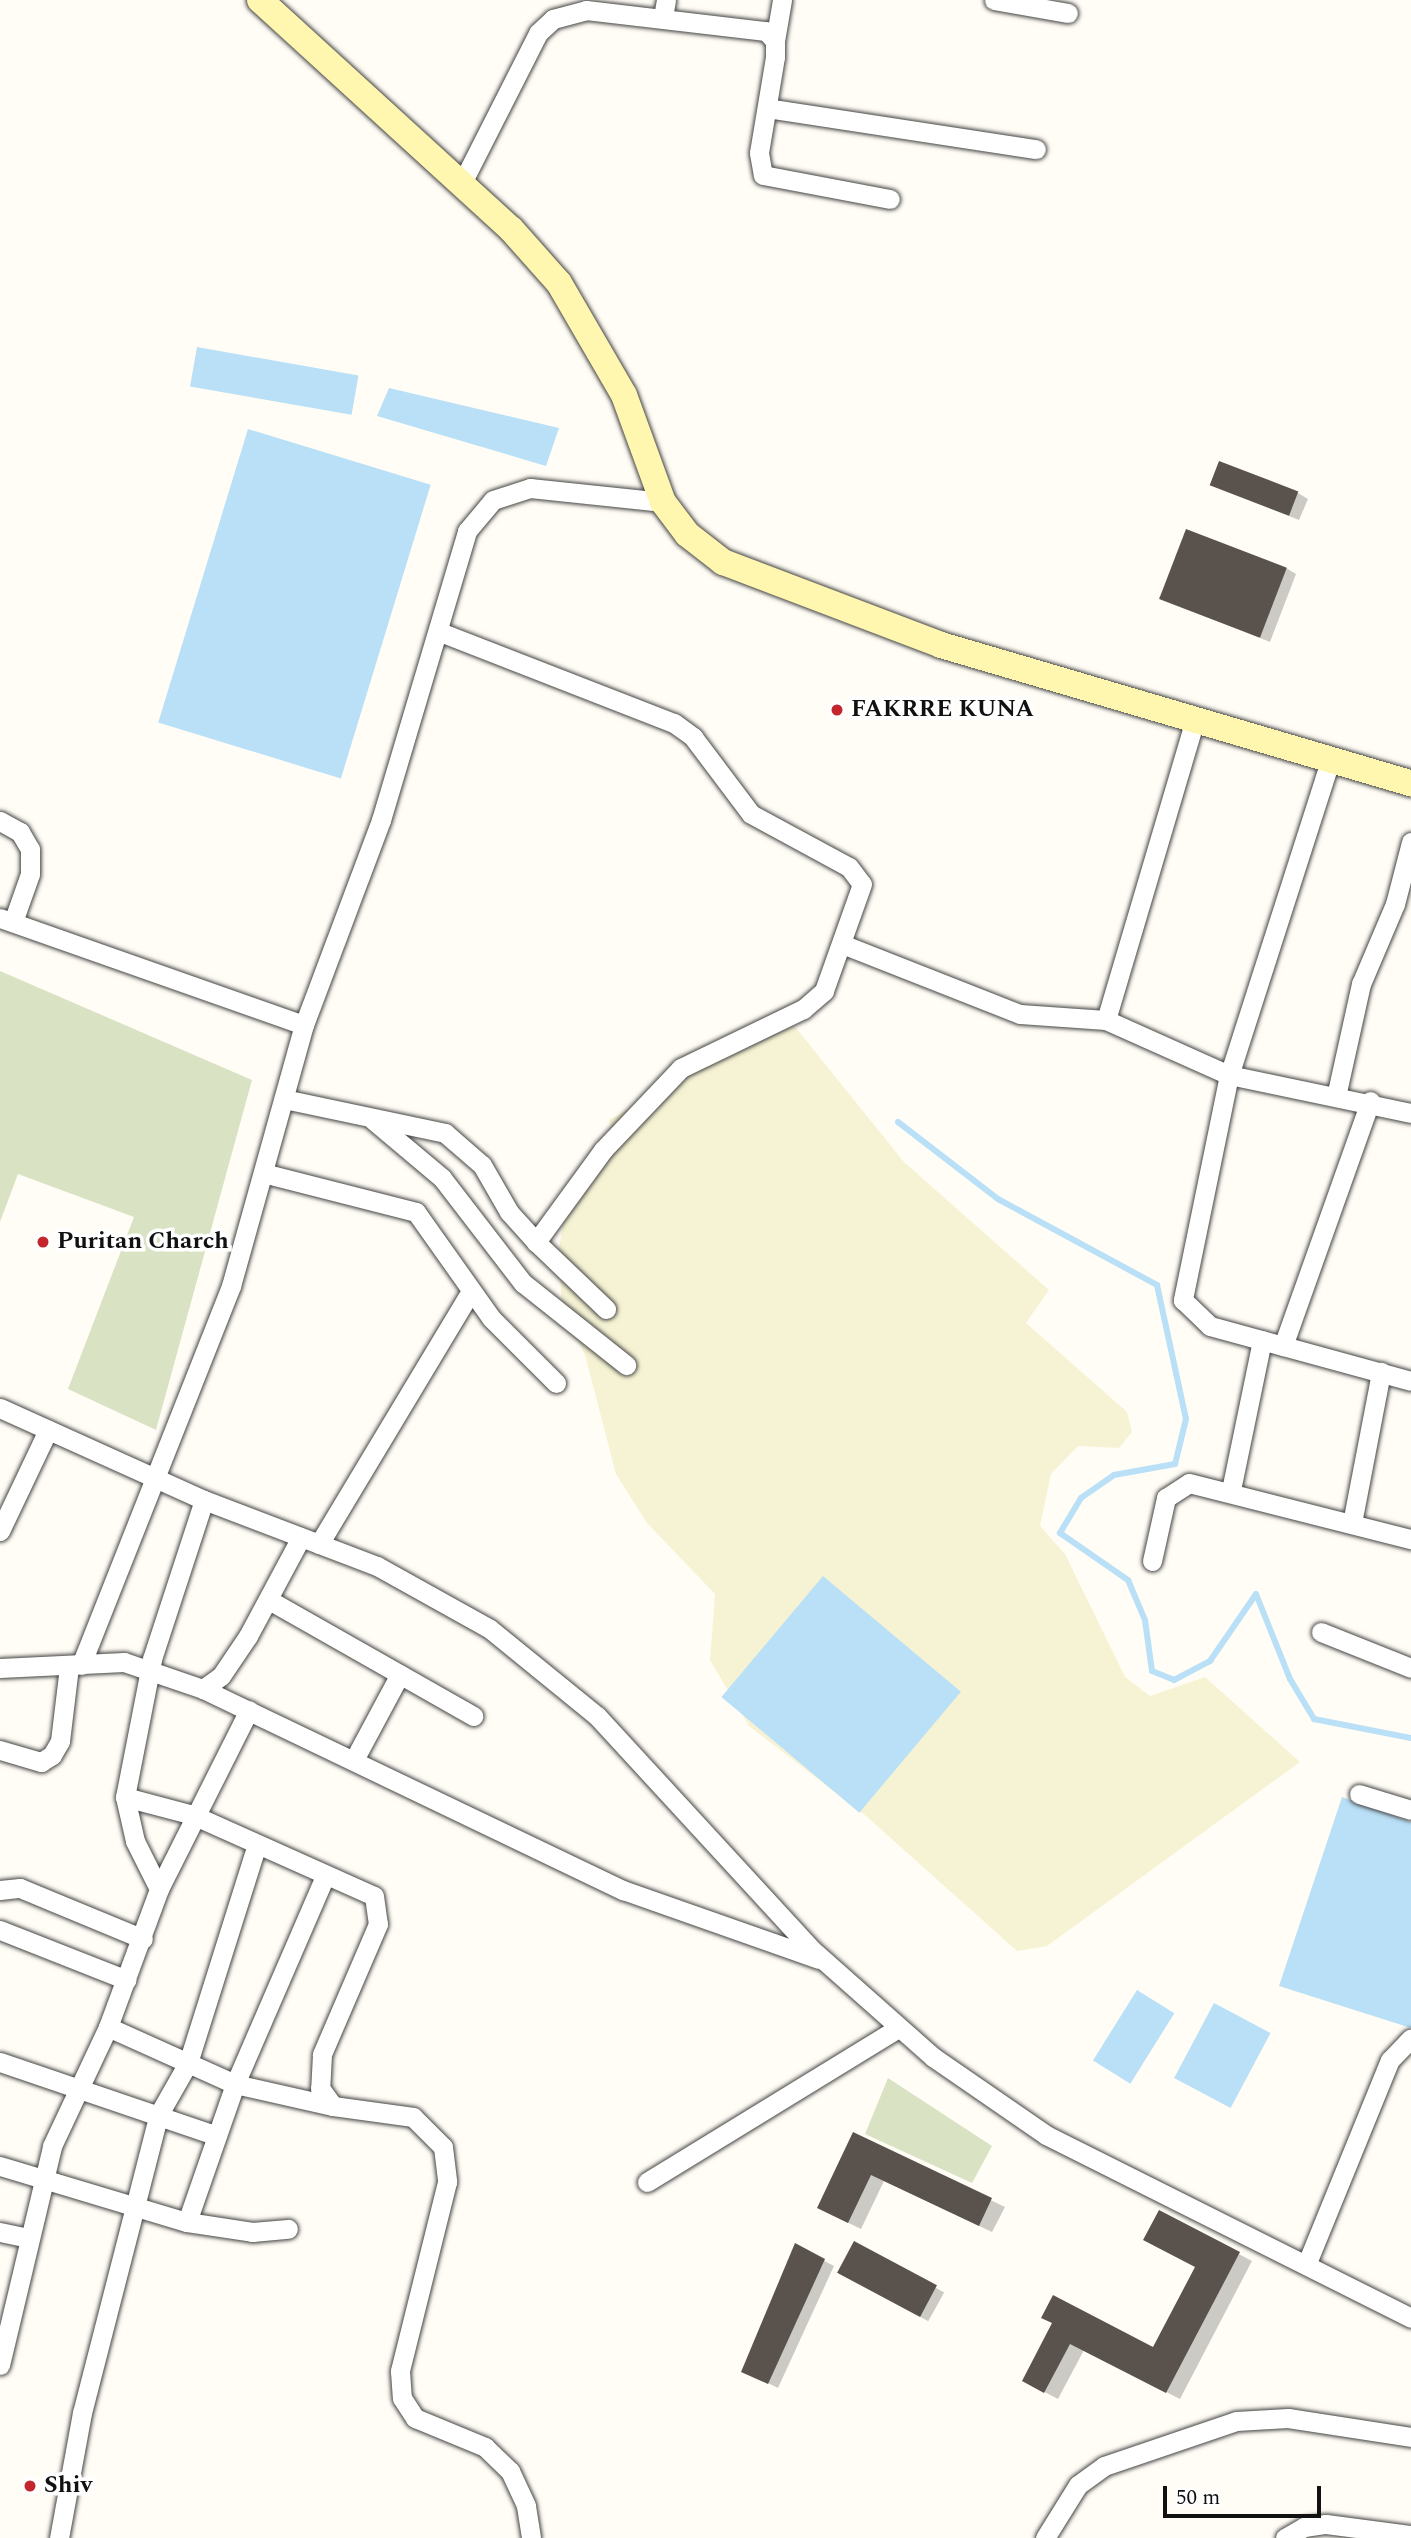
<!DOCTYPE html>
<style>
body{margin:0}
#map{position:relative;width:1411px;height:2538px;overflow:hidden;background:#fffdf5;font-family:Spectral,serif}
div>[style]{position:absolute}
.farmland>*{inset:0;background:#f6f3d4}
.cemetery>*{inset:0;background:#d9e3c4}
.water>*{inset:0;background:#b9e0f7;transform-origin:0 0}
.shadow>*{inset:0;background:#0003;transform-origin:0 0}
.stream>*{height:6px;margin:-3px;padding:0 3px;transform-origin:3px;border-radius:3px;background:#b9e0f7}
.building>*{inset:0;background:#5a524d;transform-origin:0 0}
.roads{filter:drop-shadow(0 0 2px #444) drop-shadow(0 0 2px #444)}
.street>*{height:19px;margin:-9.5px;padding:0 9.5px;transform-origin:9.5px;border-radius:9.5px;background:#fff}
.secondary>*{height:26px;margin:-13px;padding:0 13px;transform-origin:13px;border-radius:13px;background:#fff6b0}
.dots>*{width:19px;height:19px;translate:-50% -50%;box-sizing:border-box;border:4px solid #fff;border-radius:50%}
span{translate:-50% -50%;white-space:nowrap;text-align:center;line-height:1.15;-webkit-text-stroke:7px #fff;paint-order:stroke}
.poi-label{font-size:24px;color:#111;font-weight:700}
.left{translate:0 -50%;text-align:left}
.scale{position:absolute;left:1163px;top:2486px;width:158px;height:32px;box-sizing:border-box;border:4px solid #111;border-top:0;padding-left:9px;font-size:21px;line-height:24px;white-space:nowrap;color:#111;-webkit-text-stroke:5px #fff;paint-order:stroke}
</style>
<div id="map">
<div class="farmland">
<div style="clip-path:polygon(788px 1018px,904px 1162px,1049px 1290px,1026px 1323px,1127px 1412px,1132px 1432px,1119px 1448px,1078px 1446px,1051px 1474px,1040px 1526px,1065px 1554px,1125px 1677px,1150px 1696px,1205px 1677px,1300px 1762px,1047px 1946px,1017px 1951px,866px 1816px,749px 1726px,710px 1660px,715px 1594px,647px 1523px,616px 1474px,585px 1355px,562px 1309px,559px 1250px,565px 1205px,616px 1143px,609px 1120px)"></div>
</div>
<div class="cemetery">
<div style="clip-path:polygon(0 971px,252px 1080px,156px 1430px,68px 1389px,134px 1217px,18px 1174px,0 1222px)"></div>
<div style="clip-path:polygon(888px 2078px,992px 2146px,972px 2183px,865px 2134px)"></div>
</div>
<div class="water">
<div style="left:197px;top:347px;width:164px;height:40px;rotate:10deg"></div>
<div style="clip-path:polygon(389px 388px,559px 428px,546px 466px,377px 416px)"></div>
<div style="left:248px;top:429px;width:191px;height:307px;rotate:17deg"></div>
<div style="left:823px;top:1576px;width:180px;height:158px;rotate:40deg"></div>
<div style="clip-path:polygon(1342px 1797px,1411px 1822px,1411px 2028px,1279px 1986px)"></div>
<div style="left:1137px;top:1990px;width:44px;height:83px;rotate:32deg"></div>
<div style="left:1214px;top:2003px;width:64px;height:85px;rotate:28deg"></div>
</div>
<div class="shadow">
<div style="clip-path:polygon(1211px 485px,1298px 493px,1308px 499px,1299px 520px)"></div>
<div style="clip-path:polygon(1286px 568px,1296px 574px,1270px 642px,1158px 597px)"></div>
<div style="clip-path:polygon(854px 2134px,1005px 2207px,992px 2232px,884px 2181px,861px 2229px,832px 2215px)"></div>
<div style="clip-path:polygon(1159px 2212px,1252px 2261px,1180px 2399px,1084px 2350px,1058px 2399px,1037px 2388px,1054px 2323px,1154px 2349px,1197px 2267px)"></div>
<div style="left:855px;top:2243px;width:102px;height:33px;rotate:29deg"></div>
<div style="clip-path:polygon(796px 2246px,834px 2266px,778px 2388px,753px 2376px)"></div>
</div>
<div class="stream">
<div style="left:898px;top:1122px;width:126px;rotate:37.6deg"></div>
<div style="left:998px;top:1199px;width:181px;rotate:28.4deg"></div>
<div style="left:1157px;top:1285px;width:137px;rotate:77.8deg"></div>
<div style="left:1186px;top:1419px;width:46px;rotate:103.7deg"></div>
<div style="left:1175px;top:1464px;width:62px;rotate:169.8deg"></div>
<div style="left:1114px;top:1475px;width:40px;rotate:145.1deg"></div>
<div style="left:1081px;top:1498px;width:41px;rotate:121deg"></div>
<div style="left:1060px;top:1533px;width:83px;rotate:34.7deg"></div>
<div style="left:1128px;top:1580px;width:43px;rotate:67deg"></div>
<div style="left:1145px;top:1620px;width:51px;rotate:82.2deg"></div>
<div style="left:1152px;top:1671px;width:24px;rotate:22deg"></div>
<div style="left:1174px;top:1680px;width:41px;rotate:-27.8deg"></div>
<div style="left:1210px;top:1661px;width:81px;rotate:-55.5deg"></div>
<div style="left:1256px;top:1594px;width:92px;rotate:68.2deg"></div>
<div style="left:1290px;top:1679px;width:47px;rotate:59deg"></div>
<div style="left:1314px;top:1719px;width:99px;rotate:11.1deg"></div>
</div>
<div class="building">
<div style="left:1219px;top:461px;width:85px;height:26px;rotate:21deg"></div>
<div style="left:1186px;top:529px;width:108px;height:75px;rotate:21deg"></div>
<div style="clip-path:polygon(853px 2132px,992px 2198px,979px 2226px,871px 2175px,848px 2223px,817px 2208px)"></div>
<div style="clip-path:polygon(1159px 2210px,1240px 2252px,1166px 2393px,1070px 2344px,1044px 2393px,1022px 2381px,1052px 2323px,1041px 2318px,1053px 2295px,1153px 2347px,1195px 2267px,1143px 2240px)"></div>
<div style="left:854px;top:2241px;width:94px;height:36px;rotate:28deg"></div>
<div style="clip-path:polygon(795px 2243px,825px 2259px,768px 2384px,741px 2372px)"></div>
</div>
<div class="roads">
<div class="street">
<div style="left:994px;top:0;width:75px;rotate:10deg"></div>
<div style="left:663px;top:17px;width:17px;rotate:-80deg"></div>
<div style="left:775px;top:41px;width:42px;rotate:-80.3deg"></div>
<div style="left:767px;top:108px;width:272px;rotate:8.7deg"></div>
<div style="left:462px;top:183px;width:168px;rotate:-63.1deg"></div>
<div style="left:538px;top:33px;width:21px;rotate:-43deg"></div>
<div style="left:553px;top:19px;width:34px;rotate:-15deg"></div>
<div style="left:586px;top:10px;width:181px;rotate:6.7deg"></div>
<div style="left:766px;top:31px;width:13px;rotate:48deg"></div>
<div style="left:775px;top:41px;width:16px;rotate:90deg"></div>
<div style="left:775px;top:57px;width:97px;rotate:99.5deg"></div>
<div style="left:759px;top:153px;width:22px;rotate:80deg"></div>
<div style="left:763px;top:175px;width:129px;rotate:10.7deg"></div>
<div style="left:440px;top:632px;width:251px;rotate:21.3deg"></div>
<div style="left:674px;top:723px;width:24px;rotate:36deg"></div>
<div style="left:693px;top:737px;width:96px;rotate:53deg"></div>
<div style="left:751px;top:814px;width:111px;rotate:28.4deg"></div>
<div style="left:849px;top:867px;width:21px;rotate:53deg"></div>
<div style="left:862px;top:884px;width:114px;rotate:109.6deg"></div>
<div style="left:824px;top:991px;width:28px;rotate:139deg"></div>
<div style="left:803px;top:1009px;width:136px;rotate:154.2deg"></div>
<div style="left:681px;top:1068px;width:113px;rotate:133.6deg"></div>
<div style="left:603px;top:1150px;width:114px;rotate:126.1deg"></div>
<div style="left:1331px;top:758px;width:333px;rotate:107.8deg"></div>
<div style="left:1229px;top:1075px;width:230px;rotate:101.6deg"></div>
<div style="left:1183px;top:1300px;width:37px;rotate:44deg"></div>
<div style="left:1210px;top:1326px;width:208px;rotate:15.3deg"></div>
<div style="left:0;top:821px;width:23px;rotate:29deg"></div>
<div style="left:20px;top:832px;width:20px;rotate:60deg"></div>
<div style="left:30px;top:849px;width:25px;rotate:90deg"></div>
<div style="left:30px;top:874px;width:51px;rotate:109.5deg"></div>
<div style="left:0;top:918px;width:322px;rotate:19.4deg"></div>
<div style="left:842px;top:944px;width:191px;rotate:21.5deg"></div>
<div style="left:1020px;top:1014px;width:86px;rotate:4deg"></div>
<div style="left:1106px;top:1020px;width:135px;rotate:24.1deg"></div>
<div style="left:1229px;top:1075px;width:186px;rotate:11.8deg"></div>
<div style="left:1106px;top:1020px;width:314px;rotate:-73.5deg"></div>
<div style="left:1337px;top:1092px;width:111px;rotate:-77.5deg"></div>
<div style="left:1361px;top:984px;width:87px;rotate:-67deg"></div>
<div style="left:1395px;top:904px;width:64px;rotate:-75.5deg"></div>
<div style="left:284px;top:1099px;width:165px;rotate:11.9deg"></div>
<div style="left:445px;top:1133px;width:49px;rotate:40.9deg"></div>
<div style="left:482px;top:1165px;width:54px;rotate:60.1deg"></div>
<div style="left:509px;top:1212px;width:40px;rotate:48deg"></div>
<div style="left:536px;top:1242px;width:97px;rotate:43.7deg"></div>
<div style="left:373px;top:1120px;width:90px;rotate:40deg"></div>
<div style="left:442px;top:1178px;width:133px;rotate:52.4deg"></div>
<div style="left:523px;top:1283px;width:132px;rotate:38.5deg"></div>
<div style="left:263px;top:1173px;width:158px;rotate:14.3deg"></div>
<div style="left:416px;top:1212px;width:130px;rotate:54.7deg"></div>
<div style="left:491px;top:1318px;width:92px;rotate:45deg"></div>
<div style="left:1283px;top:1346px;width:260px;rotate:-70.4deg"></div>
<div style="left:0;top:1408px;width:224px;rotate:24.3deg"></div>
<div style="left:204px;top:1500px;width:185px;rotate:20.9deg"></div>
<div style="left:377px;top:1566px;width:129px;rotate:29.1deg"></div>
<div style="left:490px;top:1629px;width:138px;rotate:39.1deg"></div>
<div style="left:597px;top:1716px;width:316px;rotate:47.4deg"></div>
<div style="left:811px;top:1949px;width:163px;rotate:41.5deg"></div>
<div style="left:933px;top:2057px;width:137px;rotate:34.6deg"></div>
<div style="left:1046px;top:2135px;width:408px;rotate:26.6deg"></div>
<div style="left:1231px;top:1490px;width:153px;rotate:-78.3deg"></div>
<div style="left:1352px;top:1523px;width:154px;rotate:-79.1deg"></div>
<div style="left:0;top:1531px;width:112px;rotate:-64.6deg"></div>
<div style="left:319px;top:1544px;width:295px;rotate:-59deg"></div>
<div style="left:1152px;top:1561px;width:65px;rotate:-77.5deg"></div>
<div style="left:1166px;top:1498px;width:27px;rotate:-33deg"></div>
<div style="left:1189px;top:1483px;width:229px;rotate:14.2deg"></div>
<div style="left:269px;top:1600px;width:235px;rotate:29.6deg"></div>
<div style="left:1321px;top:1632px;width:97px;rotate:21.8deg"></div>
<div style="left:81px;top:1665px;width:408px;rotate:-68.4deg"></div>
<div style="left:231px;top:1286px;width:271px;rotate:-74.4deg"></div>
<div style="left:304px;top:1025px;width:219px;rotate:-69.4deg"></div>
<div style="left:381px;top:820px;width:302px;rotate:-73.4deg"></div>
<div style="left:467px;top:531px;width:40px;rotate:-50deg"></div>
<div style="left:493px;top:500px;width:39px;rotate:-18deg"></div>
<div style="left:530px;top:488px;width:134px;rotate:6deg"></div>
<div style="left:0;top:1668px;width:124px;rotate:-2.8deg"></div>
<div style="left:124px;top:1662px;width:83px;rotate:18.9deg"></div>
<div style="left:203px;top:1689px;width:22px;rotate:-36deg"></div>
<div style="left:221px;top:1676px;width:48px;rotate:-56deg"></div>
<div style="left:248px;top:1636px;width:112px;rotate:-61.8deg"></div>
<div style="left:203px;top:1689px;width:466px;rotate:25.6deg"></div>
<div style="left:623px;top:1890px;width:208px;rotate:19.4deg"></div>
<div style="left:0;top:1750px;width:43px;rotate:16.3deg"></div>
<div style="left:41px;top:1762px;width:13px;rotate:-32deg"></div>
<div style="left:52px;top:1755px;width:16px;rotate:-60deg"></div>
<div style="left:60px;top:1741px;width:75px;rotate:-83.1deg"></div>
<div style="left:355px;top:1758px;width:95px;rotate:-61.8deg"></div>
<div style="left:1359px;top:1794px;width:54px;rotate:17.1deg"></div>
<div style="left:125px;top:1797px;width:70px;rotate:14.8deg"></div>
<div style="left:193px;top:1815px;width:198px;rotate:24.1deg"></div>
<div style="left:374px;top:1896px;width:28px;rotate:82deg"></div>
<div style="left:378px;top:1924px;width:142px;rotate:113.3deg"></div>
<div style="left:322px;top:2054px;width:34px;rotate:93deg"></div>
<div style="left:320px;top:2088px;width:22px;rotate:54deg"></div>
<div style="left:333px;top:2106px;width:81px;rotate:7.8deg"></div>
<div style="left:413px;top:2117px;width:42px;rotate:45deg"></div>
<div style="left:443px;top:2147px;width:35px;rotate:83deg"></div>
<div style="left:447px;top:2182px;width:195px;rotate:104deg"></div>
<div style="left:400px;top:2371px;width:27px;rotate:86deg"></div>
<div style="left:402px;top:2398px;width:24px;rotate:57deg"></div>
<div style="left:415px;top:2418px;width:76px;rotate:22.5deg"></div>
<div style="left:485px;top:2447px;width:35px;rotate:44deg"></div>
<div style="left:510px;top:2471px;width:38px;rotate:65deg"></div>
<div style="left:526px;top:2506px;width:32px;rotate:81deg"></div>
<div style="left:159px;top:1889px;width:54px;rotate:-116.6deg"></div>
<div style="left:135px;top:1841px;width:45px;rotate:-102.8deg"></div>
<div style="left:125px;top:1797px;width:141px;rotate:-78.9deg"></div>
<div style="left:152px;top:1659px;width:167px;rotate:-71.9deg"></div>
<div style="left:0;top:1890px;width:20px;rotate:-6deg"></div>
<div style="left:20px;top:1888px;width:133px;rotate:22.5deg"></div>
<div style="left:0;top:1930px;width:136px;rotate:21.5deg"></div>
<div style="left:108px;top:2027px;width:139px;rotate:24.2deg"></div>
<div style="left:235px;top:2084px;width:100px;rotate:12.7deg"></div>
<div style="left:0;top:2062px;width:229px;rotate:18.8deg"></div>
<div style="left:0;top:2166px;width:195px;rotate:16.7deg"></div>
<div style="left:187px;top:2222px;width:66px;rotate:8.7deg"></div>
<div style="left:252px;top:2232px;width:36px;rotate:-5deg"></div>
<div style="left:647px;top:2182px;width:293px;rotate:-31.5deg"></div>
<div style="left:187px;top:2222px;width:146px;rotate:-70.8deg"></div>
<div style="left:235px;top:2084px;width:227px;rotate:-66.6deg"></div>
<div style="left:0;top:2232px;width:29px;rotate:12deg"></div>
<div style="left:1307px;top:2263px;width:219px;rotate:-67.8deg"></div>
<div style="left:1390px;top:2060px;width:30px;rotate:-46deg"></div>
<div style="left:0;top:2365px;width:225px;rotate:-76.6deg"></div>
<div style="left:52px;top:2146px;width:132px;rotate:-64.8deg"></div>
<div style="left:108px;top:2027px;width:147px;rotate:-69.7deg"></div>
<div style="left:159px;top:1889px;width:200px;rotate:-63.3deg"></div>
<div style="left:59px;top:2538px;width:127px;rotate:-79.6deg"></div>
<div style="left:82px;top:2413px;width:309px;rotate:-75.6deg"></div>
<div style="left:159px;top:2114px;width:59px;rotate:-60.4deg"></div>
<div style="left:188px;top:2063px;width:226px;rotate:-72.5deg"></div>
<div style="left:1045px;top:2538px;width:62px;rotate:-58.1deg"></div>
<div style="left:1078px;top:2485px;width:32px;rotate:-36deg"></div>
<div style="left:1104px;top:2466px;width:139px;rotate:-18.8deg"></div>
<div style="left:1236px;top:2421px;width:52px;rotate:-3.3deg"></div>
<div style="left:1288px;top:2418px;width:124px;rotate:8.8deg"></div>
<div style="left:1285px;top:2538px;width:22px;rotate:-30deg"></div>
<div style="left:1304px;top:2527px;width:22px;rotate:-8deg"></div>
<div style="left:1326px;top:2524px;width:86px;rotate:7.4deg"></div>
</div>
<div class="secondary">
<div style="left:260px;top:0;width:340px;rotate:42.4deg"></div>
<div style="left:511px;top:229px;width:72px;rotate:48.4deg"></div>
<div style="left:559px;top:283px;width:129px;rotate:59.9deg"></div>
<div style="left:624px;top:395px;width:114px;rotate:70deg"></div>
<div style="left:663px;top:502px;width:40px;rotate:53deg"></div>
<div style="left:687px;top:534px;width:46px;rotate:37.9deg"></div>
<div style="left:723px;top:562px;width:233px;rotate:20.8deg"></div>
<div style="left:941px;top:645px;width:490px;rotate:16.4deg"></div>
</div>
</div>
<div class="dots">
<div style="left:837px;top:710px;background:#c4262e"></div>
<div style="left:43px;top:1242px;background:#c4262e"></div>
<div style="left:30px;top:2486px;background:#c4262e"></div>
</div>
<div class="poi-label">
<span class="left" style="left:851px;top:710px">FAKRRE KUNA</span>
<span class="left" style="left:57px;top:1242px">Puritan Charch</span>
<span class="left" style="left:44px;top:2486px">Shiv</span>
</div>
<div class="scale">50 m</div>
</div>
